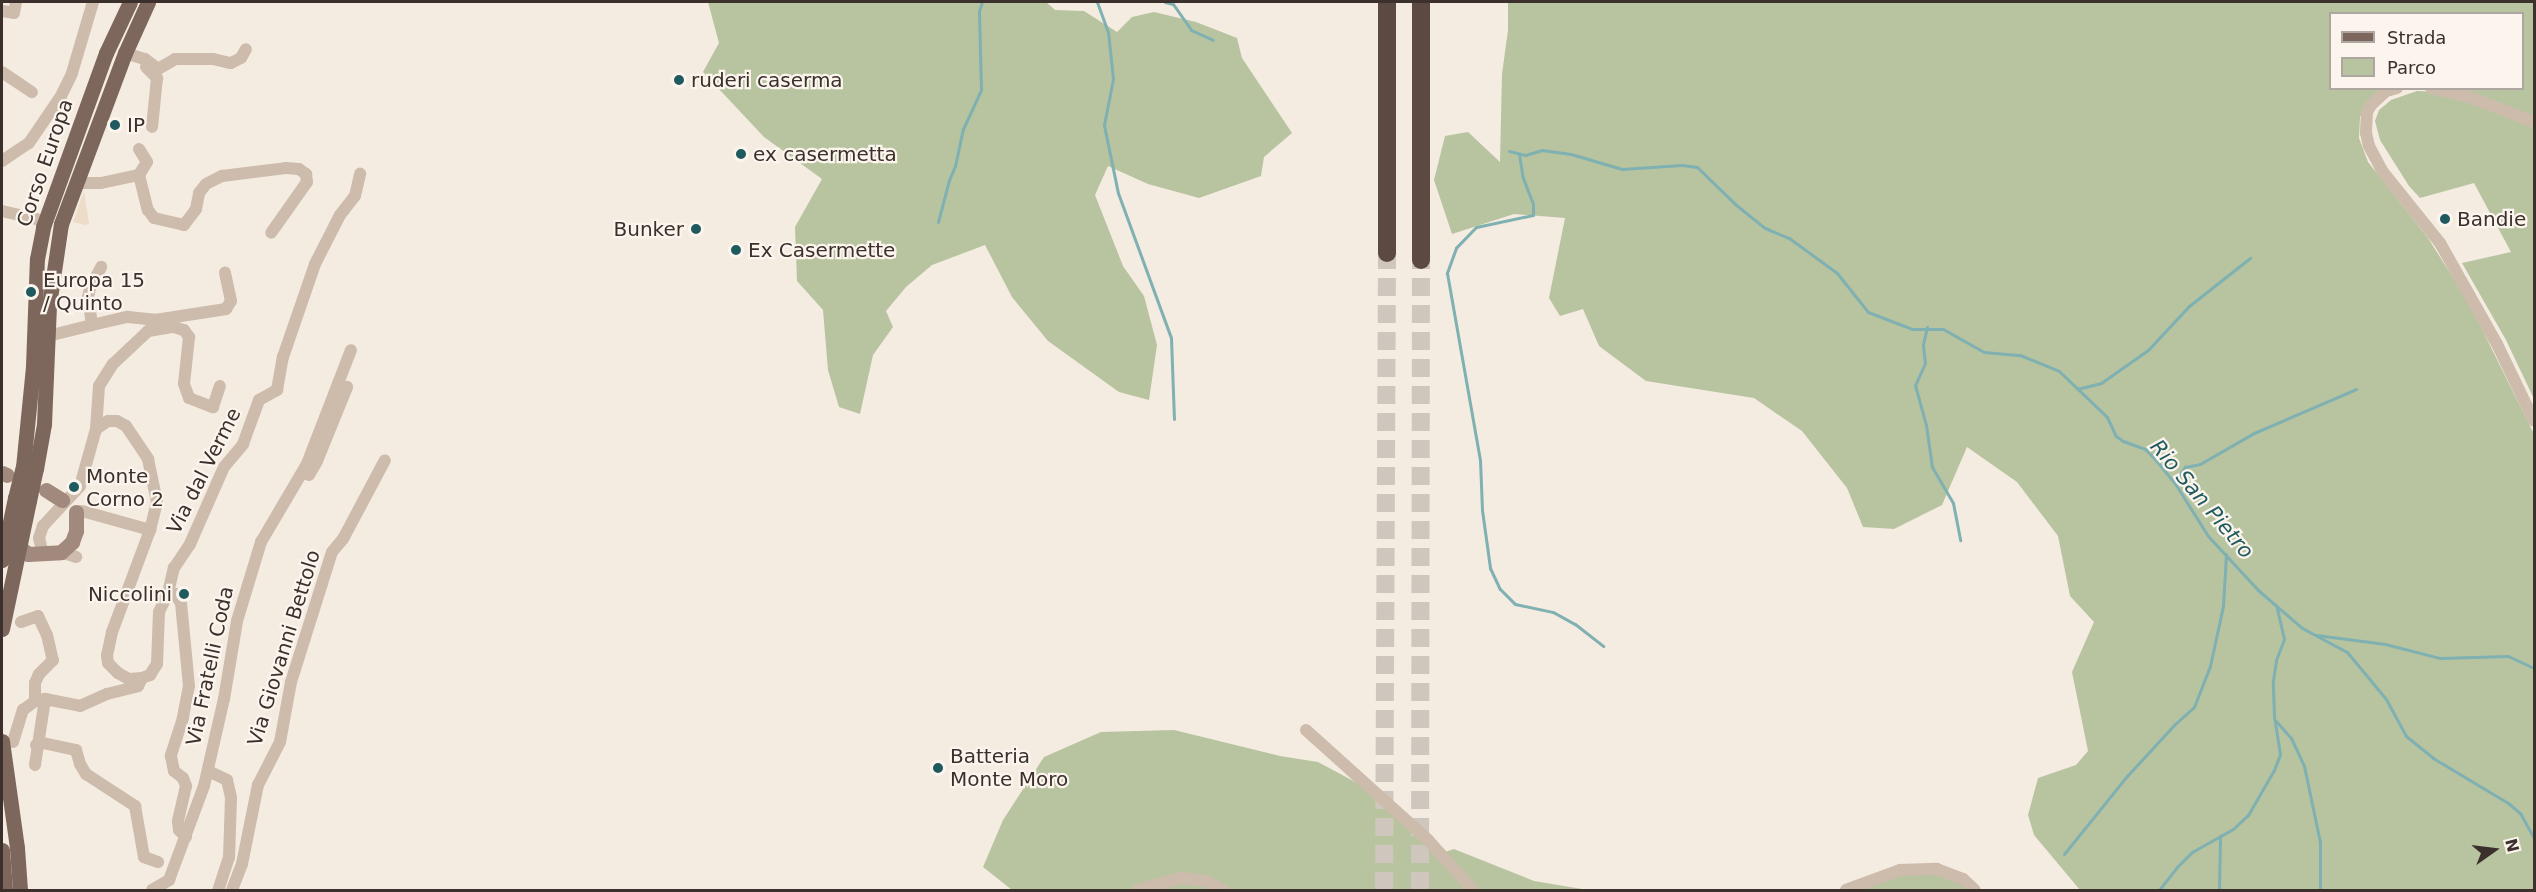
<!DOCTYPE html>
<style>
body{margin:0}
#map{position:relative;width:2536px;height:892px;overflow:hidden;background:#f4ebe1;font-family:"DejaVu Sans",sans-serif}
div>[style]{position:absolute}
.green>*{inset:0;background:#b8c4a0}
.plaza>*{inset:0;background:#ecdcc8}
.stream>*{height:3px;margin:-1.5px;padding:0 1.5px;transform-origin:1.5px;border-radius:1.5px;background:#7fb0b2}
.highway-tunnel>*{height:18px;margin-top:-9px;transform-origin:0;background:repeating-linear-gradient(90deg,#cfc6bd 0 18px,transparent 0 27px)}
.street>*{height:12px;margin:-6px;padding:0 6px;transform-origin:6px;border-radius:6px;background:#cdbbac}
.secondary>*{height:15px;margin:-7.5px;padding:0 7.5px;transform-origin:7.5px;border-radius:7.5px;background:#a18a7d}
.primary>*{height:15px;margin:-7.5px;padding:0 7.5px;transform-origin:7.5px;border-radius:7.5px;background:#7d675c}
.highway>*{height:18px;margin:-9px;padding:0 9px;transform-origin:9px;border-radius:9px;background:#5c4a42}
.primary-bridge>*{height:15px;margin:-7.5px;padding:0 7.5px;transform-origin:7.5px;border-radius:7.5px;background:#7d675c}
.dots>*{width:16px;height:16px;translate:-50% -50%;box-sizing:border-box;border:3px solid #fbf5ee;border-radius:50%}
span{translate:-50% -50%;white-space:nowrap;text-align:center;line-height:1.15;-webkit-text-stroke:4.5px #fbf5ee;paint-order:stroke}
.poi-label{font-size:20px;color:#3b302b}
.left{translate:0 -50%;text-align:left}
.right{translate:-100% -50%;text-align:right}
.street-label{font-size:20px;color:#3b302b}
.water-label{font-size:21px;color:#1f5a5e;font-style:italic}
.frame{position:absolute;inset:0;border:3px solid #3b302b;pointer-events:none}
.legend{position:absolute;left:2329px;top:12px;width:195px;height:78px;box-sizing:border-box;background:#fbf5ee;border:2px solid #aea6a0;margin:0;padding:8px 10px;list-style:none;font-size:18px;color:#3b302b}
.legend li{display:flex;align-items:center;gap:12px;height:30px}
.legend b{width:30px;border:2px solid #aea6a0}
.north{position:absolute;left:2464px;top:820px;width:60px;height:60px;-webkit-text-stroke:4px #fbf5ee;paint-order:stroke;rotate:76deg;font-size:16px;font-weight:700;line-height:24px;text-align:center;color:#3b302b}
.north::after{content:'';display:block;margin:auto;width:21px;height:27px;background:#3b302b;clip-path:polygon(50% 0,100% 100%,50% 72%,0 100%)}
</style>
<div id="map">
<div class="green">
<div style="clip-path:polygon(708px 2px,1046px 2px,1055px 10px,1084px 11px,1117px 32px,1132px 17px,1154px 12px,1196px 22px,1237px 38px,1242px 58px,1292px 133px,1264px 157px,1261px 176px,1199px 198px,1148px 184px,1108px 166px,1095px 195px,1123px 266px,1144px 296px,1157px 345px,1149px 400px,1119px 392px,1048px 341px,1012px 297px,985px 245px,932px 265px,906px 287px,886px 311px,893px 327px,873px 355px,860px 414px,839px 407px,828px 370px,823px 310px,797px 281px,795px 227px,822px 179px,764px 137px,703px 72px,719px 43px)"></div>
<div style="clip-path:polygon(1508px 2px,2534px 2px,2534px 117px,2457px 89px,2522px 88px,2522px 14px,2330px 14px,2330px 88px,2384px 89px,2366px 105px,2360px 117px,2359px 138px,2368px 162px,2428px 238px,2469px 303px,2534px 434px,2534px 890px,2080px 890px,2034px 835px,2028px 815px,2038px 778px,2076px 765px,2088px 751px,2072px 672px,2094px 622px,2070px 596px,2058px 536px,2017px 482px,1967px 447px,1942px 505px,1894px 529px,1863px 527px,1847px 488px,1802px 431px,1754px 398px,1646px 381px,1599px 346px,1583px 309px,1560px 316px,1549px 298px,1565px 218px,1514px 214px,1452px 234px,1434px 180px,1445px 136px,1468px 132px,1500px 162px,1502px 74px,1508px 30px)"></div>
<div style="clip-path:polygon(2417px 91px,2440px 92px,2534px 126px,2534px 399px,2506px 340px,2462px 263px,2511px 252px,2474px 183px,2420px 198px,2409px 186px,2380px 140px,2375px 121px,2379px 110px,2391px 100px)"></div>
<div style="clip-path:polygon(1174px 730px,1280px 756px,1318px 762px,1372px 791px,1442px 853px,1454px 849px,1534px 881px,1588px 890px,1012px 890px,983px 867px,1003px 820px,1044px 757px,1101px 732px)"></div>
<div style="clip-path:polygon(1900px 873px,1936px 873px,1961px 881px,1971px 890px,1851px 890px)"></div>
</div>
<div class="plaza">
<div style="clip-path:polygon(84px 191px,89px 224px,85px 225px,73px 222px)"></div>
</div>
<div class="stream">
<div style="left:1097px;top:2px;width:32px;rotate:70deg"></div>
<div style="left:1108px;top:32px;width:47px;rotate:83.9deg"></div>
<div style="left:1113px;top:79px;width:47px;rotate:101.1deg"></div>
<div style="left:1104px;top:125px;width:69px;rotate:78.4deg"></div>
<div style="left:1118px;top:193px;width:154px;rotate:69.9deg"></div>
<div style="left:1171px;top:338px;width:81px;rotate:87.9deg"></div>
<div style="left:1165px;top:2px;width:8px;rotate:14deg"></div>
<div style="left:1173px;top:4px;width:32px;rotate:55deg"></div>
<div style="left:1191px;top:30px;width:24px;rotate:24deg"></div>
<div style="left:1509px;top:151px;width:16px;rotate:14deg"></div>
<div style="left:1525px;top:155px;width:18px;rotate:-16deg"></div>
<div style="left:1542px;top:150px;width:29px;rotate:8deg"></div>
<div style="left:1571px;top:154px;width:53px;rotate:16.4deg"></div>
<div style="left:1622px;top:169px;width:60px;rotate:-3.8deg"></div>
<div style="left:1682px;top:165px;width:15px;rotate:8deg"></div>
<div style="left:1697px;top:167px;width:53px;rotate:44.2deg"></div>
<div style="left:1735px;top:204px;width:38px;rotate:39deg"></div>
<div style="left:1765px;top:228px;width:26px;rotate:23deg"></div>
<div style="left:1789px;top:238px;width:59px;rotate:36.1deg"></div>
<div style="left:1837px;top:273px;width:50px;rotate:51.5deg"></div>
<div style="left:1868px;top:312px;width:47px;rotate:21.1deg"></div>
<div style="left:1912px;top:329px;width:31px"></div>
<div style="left:1943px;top:329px;width:47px;rotate:29.3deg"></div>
<div style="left:1984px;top:352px;width:36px;rotate:5deg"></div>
<div style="left:2020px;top:355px;width:42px;rotate:22.3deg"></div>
<div style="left:2059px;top:371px;width:66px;rotate:43.8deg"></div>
<div style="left:2107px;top:417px;width:21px;rotate:65deg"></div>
<div style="left:2116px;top:436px;width:9px;rotate:36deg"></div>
<div style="left:2123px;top:441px;width:23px;rotate:20deg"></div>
<div style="left:2145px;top:449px;width:14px;rotate:45deg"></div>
<div style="left:2155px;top:459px;width:33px;rotate:51deg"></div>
<div style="left:2176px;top:485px;width:60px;rotate:57.9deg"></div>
<div style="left:2208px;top:536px;width:74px;rotate:47.2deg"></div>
<div style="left:2258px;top:590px;width:58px;rotate:40.8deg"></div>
<div style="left:2302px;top:628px;width:51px;rotate:28.1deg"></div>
<div style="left:2347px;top:652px;width:61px;rotate:50.3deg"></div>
<div style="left:2386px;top:699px;width:42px;rotate:61.6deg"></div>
<div style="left:2406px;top:736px;width:35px;rotate:39deg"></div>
<div style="left:2433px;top:758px;width:87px;rotate:31deg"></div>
<div style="left:2508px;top:803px;width:16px;rotate:40deg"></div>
<div style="left:2520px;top:813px;width:29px;rotate:61deg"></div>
<div style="left:1519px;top:154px;width:24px;rotate:81deg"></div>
<div style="left:1523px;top:178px;width:28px;rotate:69deg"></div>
<div style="left:1533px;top:204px;width:11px;rotate:90deg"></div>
<div style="left:1533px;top:215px;width:58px;rotate:168.1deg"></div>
<div style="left:1476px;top:227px;width:29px;rotate:134deg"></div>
<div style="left:1456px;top:248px;width:27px;rotate:110deg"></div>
<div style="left:1447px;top:273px;width:190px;rotate:80deg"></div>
<div style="left:1480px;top:460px;width:50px;rotate:87.7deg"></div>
<div style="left:1482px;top:510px;width:59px;rotate:82.1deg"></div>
<div style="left:1490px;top:568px;width:23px;rotate:65deg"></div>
<div style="left:1500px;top:589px;width:21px;rotate:45deg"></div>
<div style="left:1515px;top:604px;width:39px;rotate:12deg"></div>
<div style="left:1553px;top:612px;width:25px;rotate:29deg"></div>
<div style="left:1575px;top:624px;width:36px;rotate:38deg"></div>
<div style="left:938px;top:222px;width:43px;rotate:-75.3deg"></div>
<div style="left:949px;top:180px;width:15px;rotate:-67deg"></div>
<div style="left:955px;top:166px;width:38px;rotate:-78deg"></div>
<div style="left:963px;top:129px;width:43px;rotate:-65.2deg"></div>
<div style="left:981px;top:90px;width:79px;rotate:-91.5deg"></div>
<div style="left:979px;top:11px;width:9px;rotate:-72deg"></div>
<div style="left:1927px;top:327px;width:18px;rotate:103deg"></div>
<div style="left:1923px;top:345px;width:18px;rotate:84deg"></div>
<div style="left:1925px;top:363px;width:24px;rotate:114deg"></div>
<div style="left:1915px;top:385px;width:41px;rotate:74.6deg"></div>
<div style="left:1926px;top:425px;width:42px;rotate:81.9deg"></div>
<div style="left:1932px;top:467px;width:42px;rotate:59.7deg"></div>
<div style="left:1953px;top:503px;width:38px;rotate:79deg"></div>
<div style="left:2077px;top:389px;width:25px;rotate:-14deg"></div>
<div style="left:2101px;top:383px;width:57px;rotate:-35.1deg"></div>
<div style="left:2148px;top:350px;width:60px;rotate:-47deg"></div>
<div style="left:2189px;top:306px;width:78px;rotate:-38.2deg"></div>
<div style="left:2174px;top:482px;width:19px;rotate:-54deg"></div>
<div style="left:2185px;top:467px;width:15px;rotate:-11deg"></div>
<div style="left:2200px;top:464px;width:62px;rotate:-29.9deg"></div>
<div style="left:2254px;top:433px;width:111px;rotate:-23.3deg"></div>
<div style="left:2316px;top:635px;width:70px;rotate:7.4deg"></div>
<div style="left:2385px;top:644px;width:57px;rotate:14.3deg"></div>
<div style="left:2440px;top:658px;width:68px;rotate:-1.7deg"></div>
<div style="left:2508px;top:656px;width:29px;rotate:25deg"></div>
<div style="left:2276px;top:721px;width:23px;rotate:49deg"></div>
<div style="left:2291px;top:738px;width:31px;rotate:65deg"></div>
<div style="left:2304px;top:766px;width:78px;rotate:78.1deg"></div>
<div style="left:2320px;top:842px;width:48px;rotate:90deg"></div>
<div style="left:2064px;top:854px;width:100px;rotate:-51.1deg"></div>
<div style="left:2127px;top:776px;width:71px;rotate:-47.3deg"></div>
<div style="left:2175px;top:724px;width:25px;rotate:-42deg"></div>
<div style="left:2194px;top:707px;width:44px;rotate:-68.7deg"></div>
<div style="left:2210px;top:666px;width:61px;rotate:-77.8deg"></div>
<div style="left:2223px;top:606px;width:52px;rotate:-86.7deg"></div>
<div style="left:2159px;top:890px;width:29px;rotate:-52deg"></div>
<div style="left:2177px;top:867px;width:21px;rotate:-45deg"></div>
<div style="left:2192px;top:852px;width:47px;rotate:-29.3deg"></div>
<div style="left:2233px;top:829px;width:21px;rotate:-43deg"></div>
<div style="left:2248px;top:815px;width:52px;rotate:-60deg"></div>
<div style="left:2274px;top:770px;width:17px;rotate:-69deg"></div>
<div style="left:2280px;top:754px;width:38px;rotate:-99deg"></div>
<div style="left:2274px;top:716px;width:36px;rotate:-92deg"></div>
<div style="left:2273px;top:680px;width:20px;rotate:-81deg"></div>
<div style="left:2276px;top:660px;width:22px;rotate:-69deg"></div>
<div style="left:2284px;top:639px;width:32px;rotate:-103deg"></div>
<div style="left:2219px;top:890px;width:54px;rotate:-88.9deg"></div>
</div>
<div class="highway-tunnel">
<div style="left:1384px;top:890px;width:637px;rotate:-89.73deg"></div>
<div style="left:1420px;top:890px;width:630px;rotate:-89.91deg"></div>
</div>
<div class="street">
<div style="left:2px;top:11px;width:12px;rotate:9deg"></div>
<div style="left:14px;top:13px;width:11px;rotate:-80deg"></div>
<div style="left:125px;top:53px;width:21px;rotate:17deg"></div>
<div style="left:145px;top:59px;width:16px;rotate:38deg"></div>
<div style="left:158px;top:69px;width:20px;rotate:-30deg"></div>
<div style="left:175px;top:59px;width:38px"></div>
<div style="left:213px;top:59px;width:18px;rotate:13deg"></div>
<div style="left:231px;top:63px;width:11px;rotate:-27deg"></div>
<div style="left:241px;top:58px;width:10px;rotate:-61deg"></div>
<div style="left:146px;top:67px;width:16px;rotate:45deg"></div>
<div style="left:157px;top:78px;width:49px;rotate:95.8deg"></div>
<div style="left:2px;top:72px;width:36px;rotate:34deg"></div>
<div style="left:2397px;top:88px;width:11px;rotate:165deg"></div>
<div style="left:2386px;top:91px;width:21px;rotate:137deg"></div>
<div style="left:2371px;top:105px;width:8px;rotate:120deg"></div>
<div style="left:2367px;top:112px;width:21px;rotate:93deg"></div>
<div style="left:2366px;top:133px;width:13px;rotate:77deg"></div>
<div style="left:2369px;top:146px;width:30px;rotate:62deg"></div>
<div style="left:2383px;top:172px;width:91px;rotate:51.2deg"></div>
<div style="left:2440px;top:243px;width:116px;rotate:60.6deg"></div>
<div style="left:2497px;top:344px;width:85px;rotate:64.3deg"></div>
<div style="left:2431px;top:88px;width:42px;rotate:13.7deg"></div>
<div style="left:2472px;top:98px;width:66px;rotate:21.2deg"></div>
<div style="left:139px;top:149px;width:15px;rotate:58deg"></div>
<div style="left:147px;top:162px;width:15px;rotate:122deg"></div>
<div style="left:2px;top:161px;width:32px;rotate:-34deg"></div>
<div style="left:29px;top:143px;width:57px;rotate:-55.8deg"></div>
<div style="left:61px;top:96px;width:25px;rotate:-64deg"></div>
<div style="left:72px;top:73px;width:74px;rotate:-73.5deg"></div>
<div style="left:76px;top:183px;width:25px"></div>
<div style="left:101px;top:183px;width:39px;rotate:-12deg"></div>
<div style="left:139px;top:175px;width:36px;rotate:76deg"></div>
<div style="left:148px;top:210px;width:10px;rotate:53deg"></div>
<div style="left:154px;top:218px;width:31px;rotate:13deg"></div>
<div style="left:184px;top:225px;width:20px;rotate:-53deg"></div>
<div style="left:196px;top:209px;width:16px;rotate:-79deg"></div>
<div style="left:199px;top:193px;width:11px;rotate:-52deg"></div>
<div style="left:206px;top:184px;width:18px;rotate:-27deg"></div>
<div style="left:222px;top:176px;width:64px;rotate:-7.1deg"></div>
<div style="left:286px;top:168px;width:13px;rotate:4deg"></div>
<div style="left:299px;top:169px;width:9px;rotate:36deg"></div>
<div style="left:306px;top:174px;width:8px;rotate:83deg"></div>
<div style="left:307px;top:182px;width:62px;rotate:125.2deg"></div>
<div style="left:2px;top:211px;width:36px;rotate:13deg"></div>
<div style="left:92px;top:325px;width:37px;rotate:-13deg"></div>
<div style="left:128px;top:317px;width:27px;rotate:6deg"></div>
<div style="left:155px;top:320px;width:72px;rotate:-8.8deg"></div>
<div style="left:226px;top:309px;width:9px;rotate:-58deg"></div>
<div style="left:231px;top:301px;width:29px;rotate:-102deg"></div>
<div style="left:48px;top:336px;width:45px;rotate:-14deg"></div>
<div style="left:92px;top:325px;width:28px;rotate:-98deg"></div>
<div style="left:88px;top:297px;width:9px;rotate:-77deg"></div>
<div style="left:90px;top:288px;width:24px;rotate:-62deg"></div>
<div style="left:96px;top:429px;width:43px;rotate:-86deg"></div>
<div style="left:99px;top:386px;width:26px;rotate:-58deg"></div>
<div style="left:113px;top:364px;width:48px;rotate:-43.3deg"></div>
<div style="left:148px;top:331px;width:26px;rotate:-9deg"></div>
<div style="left:174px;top:327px;width:10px;rotate:17deg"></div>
<div style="left:184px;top:330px;width:9px;rotate:54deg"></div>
<div style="left:189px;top:337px;width:47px;rotate:96.1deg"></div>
<div style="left:184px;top:384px;width:15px;rotate:70deg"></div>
<div style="left:189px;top:398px;width:26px;rotate:21deg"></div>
<div style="left:213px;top:407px;width:22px;rotate:-72deg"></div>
<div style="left:309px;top:475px;width:16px;rotate:-60deg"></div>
<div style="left:317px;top:461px;width:80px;rotate:-67.9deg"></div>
<div style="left:82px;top:511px;width:71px;rotate:15.6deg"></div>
<div style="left:61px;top:552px;width:16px;rotate:18deg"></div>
<div style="left:43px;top:554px;width:16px;rotate:-104deg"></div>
<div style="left:39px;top:538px;width:13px;rotate:-72deg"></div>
<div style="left:43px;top:526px;width:54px;rotate:-47.2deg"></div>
<div style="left:80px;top:486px;width:59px;rotate:-74.3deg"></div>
<div style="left:96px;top:429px;width:14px;rotate:-34deg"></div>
<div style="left:108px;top:421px;width:9px"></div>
<div style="left:117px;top:421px;width:10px;rotate:29deg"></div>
<div style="left:126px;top:426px;width:40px;rotate:56deg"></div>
<div style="left:148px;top:459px;width:44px;rotate:78.2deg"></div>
<div style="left:157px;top:502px;width:29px;rotate:104deg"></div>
<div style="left:150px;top:530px;width:109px;rotate:110.4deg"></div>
<div style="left:112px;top:632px;width:24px;rotate:102deg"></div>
<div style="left:107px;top:655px;width:8px;rotate:83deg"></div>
<div style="left:108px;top:663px;width:14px;rotate:45deg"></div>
<div style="left:118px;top:673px;width:13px;rotate:29deg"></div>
<div style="left:129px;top:679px;width:13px;rotate:-4deg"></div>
<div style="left:168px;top:593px;width:26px;rotate:-77deg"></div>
<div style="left:174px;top:568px;width:29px;rotate:-56deg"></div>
<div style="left:190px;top:544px;width:84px;rotate:-66.2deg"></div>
<div style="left:224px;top:467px;width:30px;rotate:-50deg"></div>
<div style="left:243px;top:444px;width:47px;rotate:-70deg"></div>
<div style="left:259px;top:400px;width:21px;rotate:-29deg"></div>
<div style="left:277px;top:390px;width:34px;rotate:-80deg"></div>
<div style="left:283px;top:357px;width:98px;rotate:-71deg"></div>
<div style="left:315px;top:264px;width:55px;rotate:-63deg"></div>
<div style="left:340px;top:215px;width:24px;rotate:-52deg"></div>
<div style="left:355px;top:196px;width:23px;rotate:-77deg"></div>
<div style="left:21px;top:622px;width:18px;rotate:-19deg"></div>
<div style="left:38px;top:616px;width:21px;rotate:65deg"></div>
<div style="left:47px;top:635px;width:26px;rotate:77deg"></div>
<div style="left:53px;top:660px;width:20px;rotate:135deg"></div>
<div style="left:39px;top:674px;width:10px;rotate:114deg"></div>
<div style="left:35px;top:683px;width:18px;rotate:90deg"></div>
<div style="left:1306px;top:730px;width:164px;rotate:42deg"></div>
<div style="left:1428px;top:840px;width:67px;rotate:48deg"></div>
<div style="left:13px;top:742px;width:34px;rotate:-73deg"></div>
<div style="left:23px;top:710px;width:15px;rotate:-37deg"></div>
<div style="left:35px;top:701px;width:10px;rotate:-11deg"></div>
<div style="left:45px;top:699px;width:36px;rotate:11deg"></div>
<div style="left:80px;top:706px;width:30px;rotate:-24deg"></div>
<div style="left:107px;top:694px;width:32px;rotate:-14deg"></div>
<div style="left:138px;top:686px;width:9px;rotate:-63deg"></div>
<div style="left:142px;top:678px;width:9px;rotate:-21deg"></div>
<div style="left:150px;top:675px;width:13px;rotate:-58deg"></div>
<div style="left:157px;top:664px;width:52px;rotate:-87.8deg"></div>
<div style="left:159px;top:612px;width:21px;rotate:-65deg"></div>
<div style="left:168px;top:593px;width:7px;rotate:8deg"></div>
<div style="left:175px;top:594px;width:11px;rotate:56deg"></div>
<div style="left:181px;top:603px;width:83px;rotate:84.5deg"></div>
<div style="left:189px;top:686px;width:33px;rotate:101deg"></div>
<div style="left:183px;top:718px;width:40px;rotate:108deg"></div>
<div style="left:171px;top:756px;width:15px;rotate:79deg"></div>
<div style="left:174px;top:771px;width:11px;rotate:38deg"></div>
<div style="left:183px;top:778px;width:9px;rotate:69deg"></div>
<div style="left:186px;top:786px;width:36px;rotate:103deg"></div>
<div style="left:178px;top:821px;width:9px;rotate:84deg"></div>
<div style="left:179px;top:830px;width:10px;rotate:45deg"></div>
<div style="left:36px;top:745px;width:7px;rotate:-16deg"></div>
<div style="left:43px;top:743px;width:34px;rotate:12deg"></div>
<div style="left:76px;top:750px;width:15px;rotate:74deg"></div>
<div style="left:80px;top:764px;width:12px;rotate:59deg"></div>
<div style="left:86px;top:774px;width:59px;rotate:33.1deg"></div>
<div style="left:135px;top:806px;width:52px;rotate:80deg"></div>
<div style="left:144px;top:857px;width:15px;rotate:20deg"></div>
<div style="left:35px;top:765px;width:67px;rotate:-81.4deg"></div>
<div style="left:208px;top:771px;width:21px;rotate:25deg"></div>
<div style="left:227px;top:780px;width:18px;rotate:77deg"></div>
<div style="left:231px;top:798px;width:59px;rotate:91.9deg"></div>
<div style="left:229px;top:857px;width:35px;rotate:108deg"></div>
<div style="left:152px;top:890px;width:20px;rotate:-30deg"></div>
<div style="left:169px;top:880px;width:100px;rotate:-69.6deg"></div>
<div style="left:204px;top:786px;width:89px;rotate:-77.1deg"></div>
<div style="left:224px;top:699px;width:79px;rotate:-80.5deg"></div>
<div style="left:237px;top:621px;width:83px;rotate:-73.1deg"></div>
<div style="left:261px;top:542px;width:91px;rotate:-59.5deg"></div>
<div style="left:307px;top:464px;width:122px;rotate:-68.9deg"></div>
<div style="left:232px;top:890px;width:28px;rotate:-69deg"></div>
<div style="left:242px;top:864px;width:81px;rotate:-78.6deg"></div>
<div style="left:258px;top:785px;width:48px;rotate:-62.9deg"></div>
<div style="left:280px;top:742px;width:61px;rotate:-79.6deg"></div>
<div style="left:291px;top:682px;width:136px;rotate:-72.5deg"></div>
<div style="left:332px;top:552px;width:17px;rotate:-50deg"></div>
<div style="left:343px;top:539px;width:89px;rotate:-62deg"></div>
<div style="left:1137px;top:890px;width:46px;rotate:-15.3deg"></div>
<div style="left:1181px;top:878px;width:25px;rotate:7deg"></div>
<div style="left:1206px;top:881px;width:19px;rotate:28deg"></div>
<div style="left:1846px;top:890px;width:58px;rotate:-20.3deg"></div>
<div style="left:1900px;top:870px;width:37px;rotate:-2deg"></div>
<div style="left:1937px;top:869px;width:28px;rotate:21deg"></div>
<div style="left:1963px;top:879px;width:16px;rotate:43deg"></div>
</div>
<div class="secondary">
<div style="left:2px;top:473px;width:5px;rotate:22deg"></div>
<div style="left:46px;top:490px;width:19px;rotate:32deg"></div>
<div style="left:12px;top:538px;width:11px;rotate:52deg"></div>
<div style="left:19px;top:547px;width:11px;rotate:38deg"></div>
<div style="left:28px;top:554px;width:33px;rotate:-3deg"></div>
<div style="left:61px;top:552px;width:15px;rotate:-42deg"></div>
<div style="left:72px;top:542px;width:12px;rotate:-70deg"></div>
<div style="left:76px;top:531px;width:19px;rotate:-90deg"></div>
</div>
<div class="primary">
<div style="left:23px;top:467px;width:101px;rotate:-84.3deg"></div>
<div style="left:33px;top:366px;width:107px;rotate:-87.9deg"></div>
<div style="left:37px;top:259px;width:33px;rotate:-79deg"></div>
<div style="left:43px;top:227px;width:185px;rotate:-70.1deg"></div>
<div style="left:106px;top:53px;width:56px;rotate:-64.8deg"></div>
<div style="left:36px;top:469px;width:46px;rotate:-79.9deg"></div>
<div style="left:44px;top:424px;width:119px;rotate:-87.6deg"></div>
<div style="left:49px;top:305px;width:82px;rotate:-81.6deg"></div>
<div style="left:61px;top:224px;width:183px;rotate:-69.5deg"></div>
<div style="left:125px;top:53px;width:56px;rotate:-65.7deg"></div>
<div style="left:2px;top:560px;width:63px;rotate:-78.2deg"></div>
<div style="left:2px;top:629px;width:131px;rotate:-78.1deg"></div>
<div style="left:2px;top:741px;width:108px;rotate:82deg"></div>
<div style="left:17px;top:848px;width:42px;rotate:85.9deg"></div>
<div style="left:2px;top:850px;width:40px;rotate:85.7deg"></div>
</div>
<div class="highway">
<div style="left:1387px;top:2px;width:251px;rotate:90deg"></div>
<div style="left:1421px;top:2px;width:258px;rotate:90deg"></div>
</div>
<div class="primary-bridge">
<div style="left:15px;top:498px;width:32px;rotate:-76deg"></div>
<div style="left:29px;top:501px;width:33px;rotate:-78deg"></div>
</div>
<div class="dots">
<div style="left:679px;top:80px;background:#1f5a5e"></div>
<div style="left:115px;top:125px;background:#1f5a5e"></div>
<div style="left:741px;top:154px;background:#1f5a5e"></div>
<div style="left:2445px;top:219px;background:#1f5a5e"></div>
<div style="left:696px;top:229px;background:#1f5a5e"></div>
<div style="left:736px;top:250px;background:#1f5a5e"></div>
<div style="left:31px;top:292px;background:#1f5a5e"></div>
<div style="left:74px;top:487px;background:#1f5a5e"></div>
<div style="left:184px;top:594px;background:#1f5a5e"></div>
<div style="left:938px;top:768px;background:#1f5a5e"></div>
</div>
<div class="poi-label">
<span class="left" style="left:691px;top:80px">ruderi caserma</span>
<span class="left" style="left:127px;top:125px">IP</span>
<span class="left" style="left:753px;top:154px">ex casermetta</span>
<span class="left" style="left:2457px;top:219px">Bandie</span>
<span class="right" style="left:684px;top:229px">Bunker</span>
<span class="left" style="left:748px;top:250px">Ex Casermette</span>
<span class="left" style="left:43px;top:292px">Europa 15<br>/ Quinto</span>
<span class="left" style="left:86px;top:488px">Monte<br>Corno 2</span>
<span class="right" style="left:172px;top:594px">Niccolini</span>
<span class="left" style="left:950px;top:768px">Batteria<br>Monte Moro</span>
</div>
<div class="street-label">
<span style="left:45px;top:163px;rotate:-71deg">Corso Europa</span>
<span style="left:204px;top:471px;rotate:-63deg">Via dal Verme</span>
<span style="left:284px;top:648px;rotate:-73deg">Via Giovanni Bettolo</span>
<span style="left:210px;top:666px;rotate:-78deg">Via Fratelli Coda</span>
</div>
<div class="water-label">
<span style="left:2202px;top:499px;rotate:50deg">Rio San Pietro</span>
</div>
<div class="frame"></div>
<ul class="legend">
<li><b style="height:8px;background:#7d675c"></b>Strada</li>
<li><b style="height:16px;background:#b8c4a0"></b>Parco</li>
</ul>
<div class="north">N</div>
</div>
